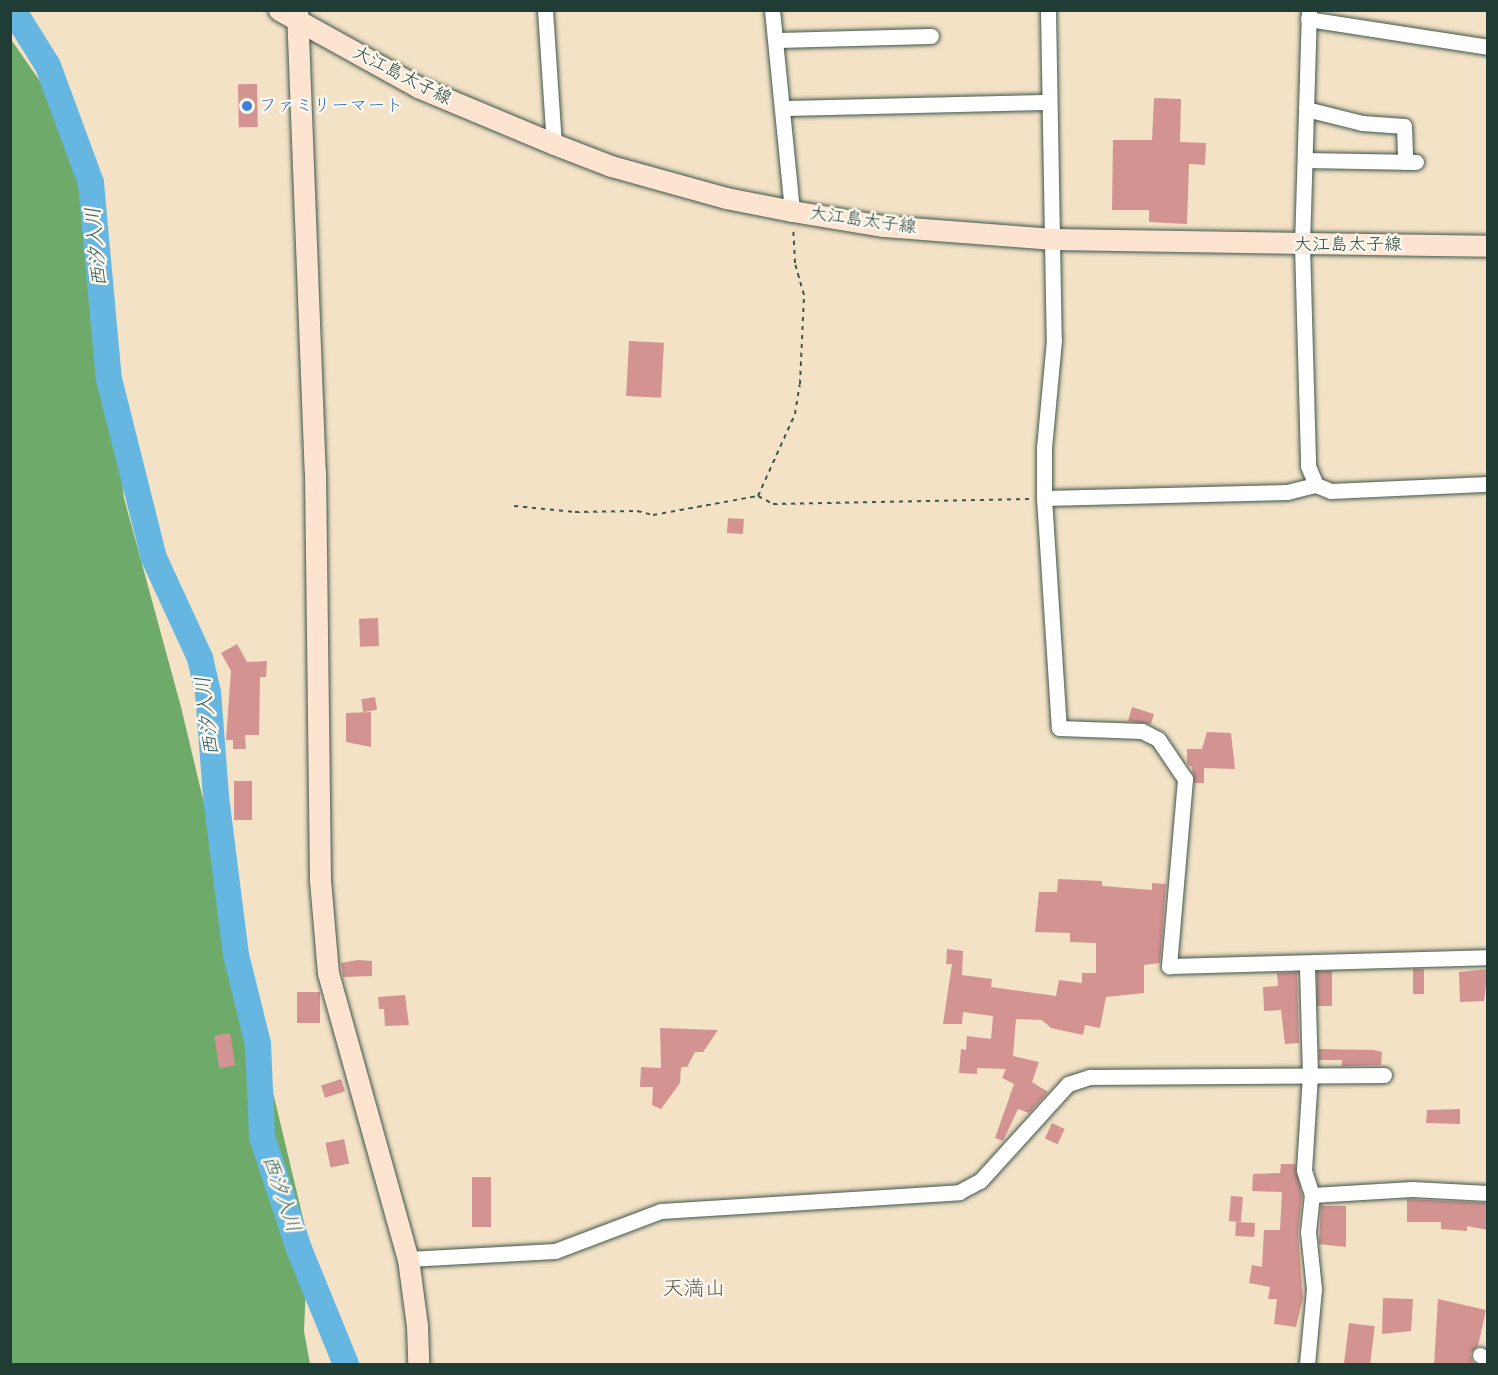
<!DOCTYPE html>
<meta charset="utf-8">
<style>
body{margin:0}
#map{position:relative;width:1498px;height:1375px;overflow:hidden;background:#f3e2c6;font-family:Mynerve,"Klee One",sans-serif}
div>[style]{position:absolute}
.forest>*{inset:0;background:#6eaa6a}
.river>*{height:26px;margin:-13px;padding:0 13px;transform-origin:13px;border-radius:13px;background:#65b7e1}
.building>*{inset:0;background:#d39491;transform-origin:0 0}
.path>*{height:2px;margin-top:-1px;transform-origin:0;background:repeating-linear-gradient(90deg,#3f564a 0 4.5px,transparent 0 9px)}
.roads{filter:drop-shadow(0 0 2px #3f564a) drop-shadow(0 0 2px #3f564a)}
.street>*{height:15px;margin:-7.5px;padding:0 7.5px;transform-origin:7.5px;border-radius:7.5px;background:#fff}
.secondary>*{height:21px;margin:-10.5px;padding:0 10.5px;transform-origin:10.5px;border-radius:10.5px;background:#fde4d1}
.dots>*{width:16px;height:16px;translate:-50% -50%;box-sizing:border-box;border:3px solid #fbf7ec;border-radius:50%}
span{translate:-50% -50%;white-space:nowrap;text-align:center;line-height:1.15;-webkit-text-stroke:5px #fbf7ec;paint-order:stroke}
.street-label{font-size:18px;color:#1f3d34}
.shop-label{font-size:18px;color:#366cbe}
.left{translate:0 -50%;text-align:left}
.water-label{font-size:20px;color:#305c5f;font-style:italic}
.quarter-label{font-size:21px;color:#5e5b55}
.frame{position:absolute;inset:0;border:12px solid #1f3d34;pointer-events:none}
</style>
<div id="map">
<div class="forest">
<div style="clip-path:polygon(10px 38px,49px 94px,92px 203px,124px 498px,181px 707px,308px 1239px,304px 1331px,310px 1364px,11px 1364px)"></div>
</div>
<div class="river">
<div style="left:13px;top:10px;width:66px;rotate:58deg"></div>
<div style="left:48px;top:66px;width:125px;rotate:69.8deg"></div>
<div style="left:91px;top:183px;width:197px;rotate:84.8deg"></div>
<div style="left:109px;top:379px;width:185px;rotate:75.9deg"></div>
<div style="left:154px;top:558px;width:110px;rotate:65.3deg"></div>
<div style="left:200px;top:658px;width:35px;rotate:77deg"></div>
<div style="left:208px;top:692px;width:105px;rotate:85.6deg"></div>
<div style="left:216px;top:797px;width:159px;rotate:82.8deg"></div>
<div style="left:236px;top:955px;width:92px;rotate:76.1deg"></div>
<div style="left:258px;top:1044px;width:93px;rotate:87.5deg"></div>
<div style="left:262px;top:1137px;width:118px;rotate:71.7deg"></div>
<div style="left:299px;top:1249px;width:124px;rotate:67.8deg"></div>
</div>
<div class="building">
<div style="left:257px;top:84px;width:43px;height:19px;rotate:89deg"></div>
<div style="clip-path:polygon(1154px 98px,1181px 99px,1180px 142px,1206px 143px,1205px 165px,1189px 164px,1187px 224px,1149px 222px,1149px 210px,1112px 210px,1113px 140px,1152px 140px)"></div>
<div style="left:629px;top:341px;width:35px;height:55px;rotate:3deg"></div>
<div style="left:728px;top:518px;width:16px;height:15px;rotate:4deg"></div>
<div style="left:378px;top:618px;width:28px;height:19px;rotate:88deg"></div>
<div style="clip-path:polygon(237px 644px,247px 662px,267px 661px,266px 677px,260px 677px,259px 735px,245px 735px,246px 749px,233px 749px,233px 740px,226px 740px,231px 671px,221px 653px)"></div>
<div style="left:375px;top:697px;width:13px;height:14px;rotate:81deg"></div>
<div style="clip-path:polygon(1132px 707px,1154px 714px,1151px 724px,1128px 721px)"></div>
<div style="clip-path:polygon(371px 712px,371px 747px,346px 742px,346px 713px)"></div>
<div style="clip-path:polygon(1207px 732px,1231px 733px,1235px 769px,1204px 768px,1204px 783px,1194px 783px,1192px 767px,1187px 764px,1187px 749px,1202px 749px)"></div>
<div style="left:234px;top:781px;width:18px;height:39px"></div>
<div style="clip-path:polygon(1058px 879px,1102px 881px,1102px 886px,1152px 890px,1152px 883px,1166px 884px,1160px 963px,1144px 965px,1144px 993px,1106px 997px,1100px 1028px,1085px 1025px,1083px 1035px,1051px 1028px,1042px 1020px,1016px 1019px,1013px 1056px,1039px 1062px,1032px 1082px,1048px 1092px,1029px 1113px,1018px 1109px,1003px 1141px,995px 1138px,1014px 1084px,1002px 1078px,1006px 1069px,977px 1068px,977px 1074px,959px 1073px,961px 1049px,966px 1050px,967px 1036px,991px 1039px,993px 1016px,963px 1012px,962px 1024px,943px 1024px,952px 964px,946px 964px,947px 949px,963px 951px,962px 975px,992px 979px,991px 987px,1056px 996px,1059px 980px,1082px 983px,1082px 973px,1096px 973px,1096px 943px,1070px 942px,1070px 933px,1035px 932px,1039px 892px,1057px 892px)"></div>
<div style="clip-path:polygon(358px 960px,372px 961px,372px 976px,343px 977px,341px 963px)"></div>
<div style="left:1413px;top:969px;width:11px;height:25px"></div>
<div style="clip-path:polygon(1488px 969px,1484px 1001px,1460px 1002px,1459px 972px)"></div>
<div style="left:1332px;top:971px;width:35px;height:15px;rotate:90deg"></div>
<div style="clip-path:polygon(1297px 972px,1299px 1043px,1285px 1044px,1281px 1010px,1264px 1011px,1263px 987px,1278px 986px,1277px 973px)"></div>
<div style="left:297px;top:992px;width:23px;height:31px"></div>
<div style="clip-path:polygon(405px 995px,409px 1025px,385px 1026px,384px 1009px,379px 1009px,378px 997px)"></div>
<div style="clip-path:polygon(660px 1028px,718px 1030px,703px 1052px,695px 1052px,687px 1067px,681px 1067px,680px 1083px,661px 1109px,652px 1105px,653px 1087px,640px 1087px,641px 1067px,661px 1068px)"></div>
<div style="left:230px;top:1033px;width:33px;height:16px;rotate:81deg"></div>
<div style="clip-path:polygon(1319px 1049px,1374px 1050px,1382px 1052px,1381px 1065px,1342px 1066px,1342px 1060px,1319px 1060px)"></div>
<div style="left:341px;top:1079px;width:13px;height:21px;rotate:72deg"></div>
<div style="clip-path:polygon(1460px 1109px,1460px 1124px,1426px 1123px,1427px 1110px)"></div>
<div style="left:1052px;top:1123px;width:14px;height:17px;rotate:25deg"></div>
<div style="left:344px;top:1139px;width:25px;height:19px;rotate:78deg"></div>
<div style="clip-path:polygon(1281px 1164px,1295px 1164px,1302px 1196px,1298px 1233px,1303px 1298px,1296px 1327px,1274px 1324px,1277px 1299px,1268px 1299px,1270px 1287px,1249px 1283px,1252px 1265px,1262px 1267px,1264px 1230px,1280px 1230px,1282px 1192px,1252px 1191px,1253px 1174px,1280px 1173px)"></div>
<div style="left:472px;top:1177px;width:19px;height:50px"></div>
<div style="left:1231px;top:1196px;width:12px;height:25px;rotate:5deg"></div>
<div style="clip-path:polygon(1407px 1199px,1488px 1203px,1488px 1230px,1467px 1226px,1467px 1231px,1441px 1229px,1441px 1222px,1407px 1222px)"></div>
<div style="clip-path:polygon(1321px 1206px,1346px 1206px,1346px 1247px,1319px 1244px)"></div>
<div style="left:1236px;top:1222px;width:19px;height:14px;rotate:3deg"></div>
<div style="clip-path:polygon(1383px 1298px,1413px 1299px,1411px 1331px,1382px 1334px)"></div>
<div style="clip-path:polygon(1438px 1299px,1486px 1310px,1478px 1346px,1470px 1354px,1474px 1365px,1434px 1365px)"></div>
<div style="left:1349px;top:1323px;width:26px;height:42px;rotate:7deg"></div>
</div>
<div class="path">
<div style="left:758px;top:496px;width:17px;rotate:28deg"></div>
<div style="left:773px;top:504px;width:256px;rotate:-1.1deg"></div>
<div style="left:514px;top:506px;width:61px;rotate:5.6deg"></div>
<div style="left:575px;top:512px;width:62px;rotate:-0.9deg"></div>
<div style="left:637px;top:511px;width:16px;rotate:14deg"></div>
<div style="left:653px;top:515px;width:107px;rotate:-10.3deg"></div>
<div style="left:758px;top:496px;width:90px;rotate:-65.7deg"></div>
<div style="left:795px;top:414px;width:30px;rotate:-81deg"></div>
<div style="left:800px;top:384px;width:89px;rotate:-87.4deg"></div>
<div style="left:804px;top:295px;width:33px;rotate:-106deg"></div>
<div style="left:795px;top:263px;width:34px;rotate:-93deg"></div>
</div>
<div class="roads">
<div class="street">
<div style="left:545px;top:10px;width:134px;rotate:86.2deg"></div>
<div style="left:772px;top:10px;width:202px;rotate:84.3deg"></div>
<div style="left:1048px;top:10px;width:330px;rotate:89deg"></div>
<div style="left:1054px;top:340px;width:107px;rotate:95.3deg"></div>
<div style="left:1044px;top:447px;width:51px;rotate:90deg"></div>
<div style="left:1044px;top:498px;width:230px;rotate:86.3deg"></div>
<div style="left:1059px;top:728px;width:83px;rotate:2.1deg"></div>
<div style="left:1142px;top:731px;width:18px;rotate:27deg"></div>
<div style="left:1158px;top:739px;width:48px;rotate:56deg"></div>
<div style="left:1185px;top:779px;width:188px;rotate:94.9deg"></div>
<div style="left:1169px;top:966px;width:319px;rotate:-1.6deg"></div>
<div style="left:1309px;top:10px;width:235px;rotate:91.7deg"></div>
<div style="left:1302px;top:245px;width:221px;rotate:88.4deg"></div>
<div style="left:1308px;top:466px;width:21px;rotate:67deg"></div>
<div style="left:1316px;top:485px;width:16px;rotate:22deg"></div>
<div style="left:1331px;top:491px;width:157px;rotate:-2.6deg"></div>
<div style="left:1308px;top:19px;width:182px;rotate:8.8deg"></div>
<div style="left:776px;top:40px;width:155px;rotate:-1.5deg"></div>
<div style="left:783px;top:108px;width:264px;rotate:-1.3deg"></div>
<div style="left:1306px;top:109px;width:58px;rotate:14deg"></div>
<div style="left:1362px;top:123px;width:42px;rotate:4.1deg"></div>
<div style="left:1404px;top:126px;width:36px;rotate:88deg"></div>
<div style="left:1305px;top:160px;width:111px;rotate:1deg"></div>
<div style="left:1044px;top:498px;width:243px;rotate:-1.4deg"></div>
<div style="left:1287px;top:492px;width:30px;rotate:-14deg"></div>
<div style="left:1312px;top:1195px;width:100px;rotate:-3.4deg"></div>
<div style="left:1412px;top:1189px;width:76px;rotate:3deg"></div>
<div style="left:408px;top:1259px;width:147px;rotate:-3.1deg"></div>
<div style="left:555px;top:1251px;width:113px;rotate:-20.7deg"></div>
<div style="left:661px;top:1211px;width:299px;rotate:-3.6deg"></div>
<div style="left:959px;top:1192px;width:24px;rotate:-28deg"></div>
<div style="left:980px;top:1181px;width:131px;rotate:-47.8deg"></div>
<div style="left:1068px;top:1084px;width:23px;rotate:-18deg"></div>
<div style="left:1090px;top:1077px;width:294px;rotate:-0.4deg"></div>
<div style="left:1480px;top:1355px;width:9px;rotate:32deg"></div>
<div style="left:1307px;top:1364px;width:75px;rotate:-84.7deg"></div>
<div style="left:1314px;top:1289px;width:57px;rotate:-96deg"></div>
<div style="left:1308px;top:1232px;width:37px;rotate:-84deg"></div>
<div style="left:1312px;top:1195px;width:26px;rotate:-108deg"></div>
<div style="left:1304px;top:1170px;width:95px;rotate:-86.4deg"></div>
<div style="left:1310px;top:1075px;width:110px;rotate:-91.6deg"></div>
</div>
<div class="secondary">
<div style="left:279px;top:10px;width:159px;rotate:29deg"></div>
<div style="left:418px;top:87px;width:147px;rotate:22.7deg"></div>
<div style="left:554px;top:144px;width:61px;rotate:21.1deg"></div>
<div style="left:611px;top:166px;width:119px;rotate:15.5deg"></div>
<div style="left:726px;top:198px;width:67px;rotate:11.1deg"></div>
<div style="left:792px;top:211px;width:93px;rotate:9.3deg"></div>
<div style="left:884px;top:226px;width:170px;rotate:4.4deg"></div>
<div style="left:1054px;top:239px;width:434px;rotate:0.9deg"></div>
<div style="left:297px;top:10px;width:461px;rotate:87.8deg"></div>
<div style="left:315px;top:471px;width:409px;rotate:89.3deg"></div>
<div style="left:320px;top:880px;width:93px;rotate:85.1deg"></div>
<div style="left:328px;top:973px;width:297px;rotate:74.4deg"></div>
<div style="left:408px;top:1259px;width:68px;rotate:82.3deg"></div>
<div style="left:417px;top:1326px;width:38px;rotate:88deg"></div>
</div>
</div>
<div class="dots">
<div style="left:247px;top:106px;background:#3f7fe0"></div>
</div>
<div class="street-label">
<span style="left:402px;top:76px;rotate:27deg">大江島太子線</span>
<span style="left:863px;top:221px;rotate:8deg">大江島太子線</span>
<span style="left:1348px;top:245px">大江島太子線</span>
</div>
<div class="shop-label">
<span class="left" style="left:259px;top:106px">ファミリーマート</span>
</div>
<div class="water-label">
<span style="left:97px;top:247px;rotate:-95deg">西汐入川</span>
<span style="left:208px;top:716px;rotate:-97deg">西汐入川</span>
<span style="left:281px;top:1194px;rotate:71deg">西汐入川</span>
</div>
<div class="quarter-label">
<span style="left:694px;top:1289px">天満山</span>
</div>
<div class="frame"></div>
</div>
